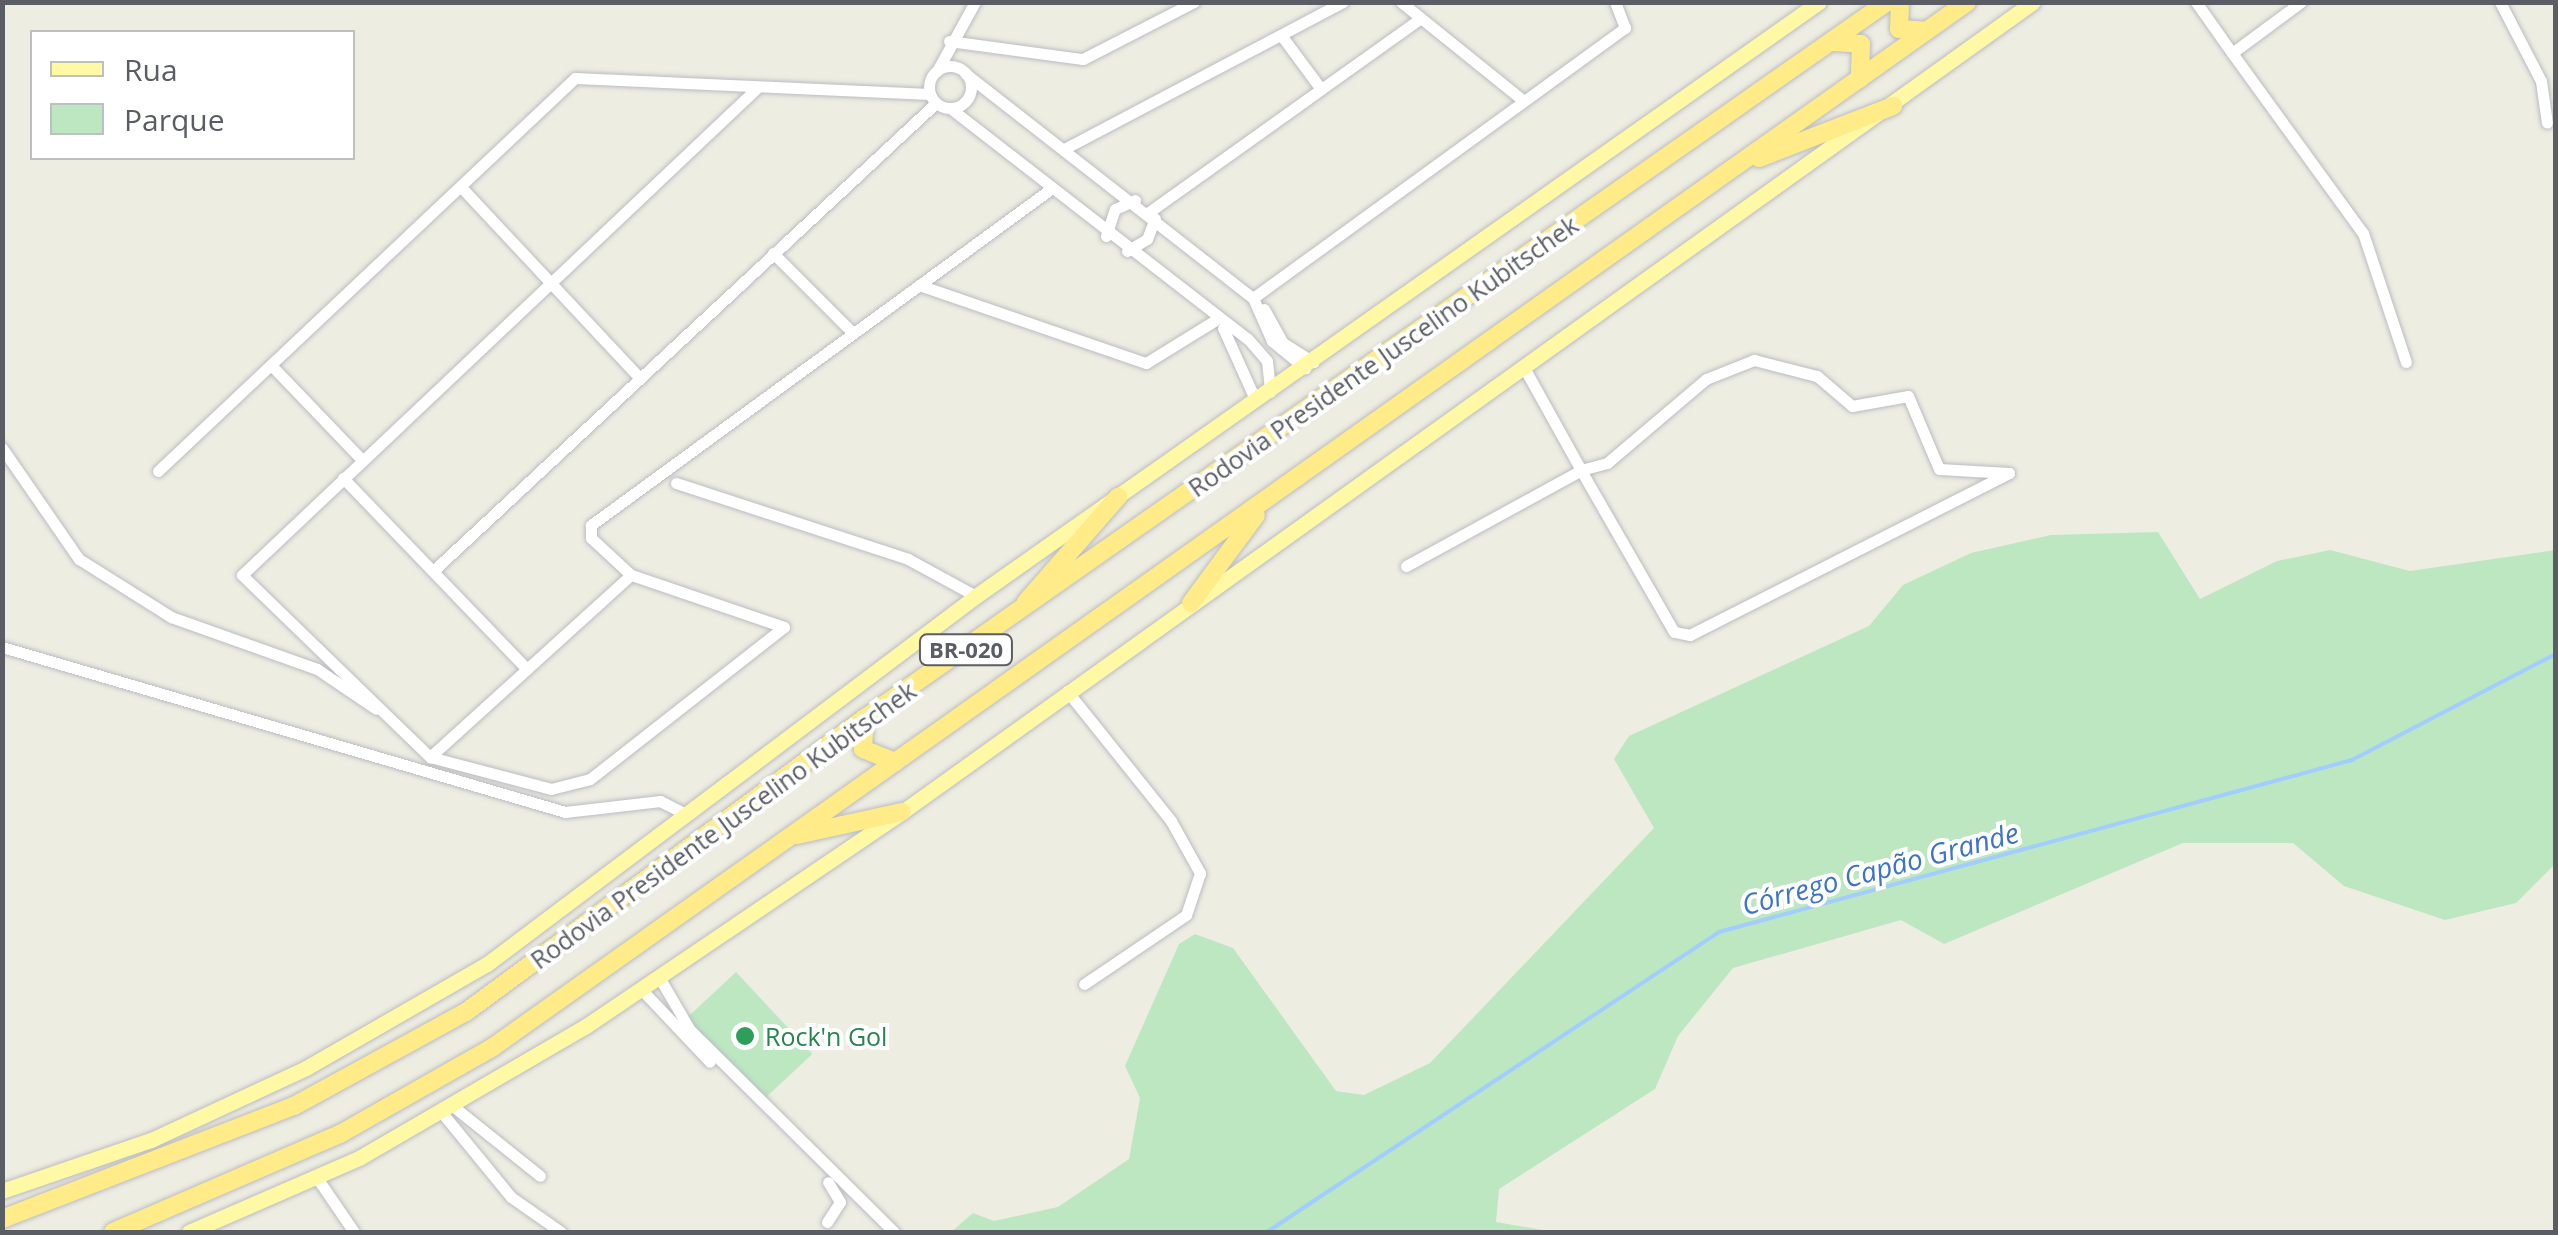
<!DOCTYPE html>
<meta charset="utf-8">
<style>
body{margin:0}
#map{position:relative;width:2558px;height:1235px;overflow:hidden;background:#eeede2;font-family:"Open Sans",sans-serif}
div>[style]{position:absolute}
.green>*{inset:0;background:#bde7c1;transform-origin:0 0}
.stream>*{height:4px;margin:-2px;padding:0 2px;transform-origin:2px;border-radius:2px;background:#a1cdff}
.roads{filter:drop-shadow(0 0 2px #babcc2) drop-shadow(0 0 2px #babcc2)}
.minor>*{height:11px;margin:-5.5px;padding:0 5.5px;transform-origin:5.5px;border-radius:5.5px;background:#fff}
.minor>.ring{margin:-5.5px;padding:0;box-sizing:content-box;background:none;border:11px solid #fff;border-radius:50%}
.major>*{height:15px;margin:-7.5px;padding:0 7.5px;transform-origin:7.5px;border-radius:7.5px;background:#fff9a6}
.highway>*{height:18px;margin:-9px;padding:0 9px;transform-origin:9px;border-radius:9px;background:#ffec88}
.dots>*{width:28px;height:28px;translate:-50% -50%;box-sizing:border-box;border:5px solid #fff;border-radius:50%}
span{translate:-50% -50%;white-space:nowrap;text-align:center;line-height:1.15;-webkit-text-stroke:8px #fff;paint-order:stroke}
.shield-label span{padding:2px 8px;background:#fff;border:2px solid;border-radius:8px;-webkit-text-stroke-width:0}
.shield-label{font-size:22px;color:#5a5e64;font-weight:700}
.street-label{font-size:25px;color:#5a5e64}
.leisure-label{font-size:25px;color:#27864d}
.left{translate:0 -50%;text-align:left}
.water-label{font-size:28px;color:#3d74c9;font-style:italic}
.frame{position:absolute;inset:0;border:5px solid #5a5e64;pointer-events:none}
.legend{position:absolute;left:30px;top:30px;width:325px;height:130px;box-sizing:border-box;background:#fff;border:2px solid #bdbfc1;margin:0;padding:12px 18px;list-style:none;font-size:30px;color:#5a5e64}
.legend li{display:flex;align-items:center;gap:20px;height:50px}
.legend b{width:50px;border:2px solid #bdbfc1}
</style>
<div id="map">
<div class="green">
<div style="clip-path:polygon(2158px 532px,2200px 599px,2277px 561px,2330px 550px,2410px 571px,2555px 550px,2555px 864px,2516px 903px,2445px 920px,2344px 886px,2293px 843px,2183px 843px,1944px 944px,1901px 920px,1733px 968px,1678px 1036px,1655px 1089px,1499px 1189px,1496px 1222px,1554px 1232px,951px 1232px,973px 1213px,994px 1221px,1058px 1207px,1129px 1159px,1140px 1098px,1125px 1066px,1179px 944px,1195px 934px,1233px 948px,1336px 1091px,1364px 1095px,1430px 1063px,1654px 828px,1614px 759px,1629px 736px,1869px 626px,1903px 585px,1971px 553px,2051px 535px)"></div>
<div style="left:736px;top:972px;width:112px;height:73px;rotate:47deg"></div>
</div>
<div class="stream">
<div style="left:1267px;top:1232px;width:542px;rotate:-33.57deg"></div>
<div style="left:1719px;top:932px;width:656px;rotate:-15.2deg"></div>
<div style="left:2352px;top:760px;width:230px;rotate:-27.5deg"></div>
</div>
<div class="roads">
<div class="minor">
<div style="left:1401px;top:2px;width:153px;rotate:38.9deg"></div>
<div style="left:2196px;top:2px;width:62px;rotate:54.8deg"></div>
<div style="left:2232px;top:53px;width:86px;rotate:-36.5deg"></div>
<div style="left:2500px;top:2px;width:89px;rotate:62.6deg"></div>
<div style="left:2541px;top:81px;width:42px;rotate:81.9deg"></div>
<div style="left:1281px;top:35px;width:67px;rotate:53.5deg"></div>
<div style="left:949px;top:41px;width:135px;rotate:7.7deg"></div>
<div style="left:1083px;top:59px;width:125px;rotate:-27.2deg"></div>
<div style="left:2232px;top:53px;width:223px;rotate:54deg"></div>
<div style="left:2363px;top:233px;width:136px;rotate:71.6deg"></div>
<div class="ring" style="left:929px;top:66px;width:31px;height:31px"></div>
<div style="left:937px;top:71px;width:79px;rotate:-61.2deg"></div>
<div style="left:966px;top:74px;width:364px;rotate:38deg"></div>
<div style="left:1253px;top:298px;width:47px;rotate:66.2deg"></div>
<div style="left:1272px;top:341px;width:43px;rotate:39.3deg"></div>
<div style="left:758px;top:87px;width:710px;rotate:136.6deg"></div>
<div style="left:242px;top:575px;width:262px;rotate:44.1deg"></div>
<div style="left:430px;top:757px;width:125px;rotate:14.8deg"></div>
<div style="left:551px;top:789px;width:40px;rotate:-14.4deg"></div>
<div style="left:590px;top:779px;width:246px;rotate:-38.1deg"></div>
<div style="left:950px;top:108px;width:377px;rotate:37.8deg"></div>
<div style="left:1248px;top:339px;width:29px;rotate:49deg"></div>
<div style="left:1267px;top:361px;width:31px;rotate:84deg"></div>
<div style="left:1064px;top:149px;width:315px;rotate:-27.8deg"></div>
<div style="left:461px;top:187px;width:262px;rotate:46.9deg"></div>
<div style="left:1149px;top:212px;width:333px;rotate:-35.5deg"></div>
<div style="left:1106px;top:236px;width:28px;rotate:-72deg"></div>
<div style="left:1115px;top:209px;width:22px;rotate:-24deg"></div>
<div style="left:1127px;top:251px;width:23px;rotate:-31deg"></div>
<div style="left:1147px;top:239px;width:22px;rotate:-69deg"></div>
<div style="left:773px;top:253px;width:113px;rotate:45deg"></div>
<div style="left:919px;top:285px;width:240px;rotate:19deg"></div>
<div style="left:1146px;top:363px;width:80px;rotate:-31.7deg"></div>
<div style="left:1253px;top:298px;width:460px;rotate:-36deg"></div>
<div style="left:1625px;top:28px;width:28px;rotate:-111deg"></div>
<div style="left:1264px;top:309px;width:39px;rotate:61deg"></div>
<div style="left:1283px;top:343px;width:36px;rotate:32deg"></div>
<div style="left:1223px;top:328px;width:80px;rotate:65.7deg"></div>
<div style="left:1754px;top:360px;width:65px;rotate:14.3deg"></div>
<div style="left:1817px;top:376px;width:46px;rotate:40.6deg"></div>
<div style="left:1852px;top:406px;width:57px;rotate:-10.1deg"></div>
<div style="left:1908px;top:396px;width:79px;rotate:67deg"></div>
<div style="left:1939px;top:469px;width:70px;rotate:3.3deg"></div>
<div style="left:2009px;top:473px;width:358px;rotate:153.1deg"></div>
<div style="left:1690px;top:635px;width:16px;rotate:-169deg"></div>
<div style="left:1674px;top:632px;width:187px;rotate:-119.9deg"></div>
<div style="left:1581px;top:470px;width:27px;rotate:-15deg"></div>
<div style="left:1607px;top:463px;width:130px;rotate:-40.3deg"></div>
<div style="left:1706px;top:379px;width:52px;rotate:-21.6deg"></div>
<div style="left:271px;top:365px;width:132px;rotate:46.2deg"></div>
<div style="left:2px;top:448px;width:135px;rotate:55.3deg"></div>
<div style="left:79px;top:559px;width:109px;rotate:32.2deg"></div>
<div style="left:171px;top:617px;width:155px;rotate:19.6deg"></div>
<div style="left:317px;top:669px;width:71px;rotate:34.1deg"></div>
<div style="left:158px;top:471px;width:573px;rotate:-43.3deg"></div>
<div style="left:575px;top:78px;width:355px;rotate:2.6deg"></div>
<div style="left:343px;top:478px;width:265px;rotate:46.1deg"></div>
<div style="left:676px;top:483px;width:244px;rotate:18.1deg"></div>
<div style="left:908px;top:559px;width:77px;rotate:28.6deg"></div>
<div style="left:1406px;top:566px;width:200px;rotate:-28.7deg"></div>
<div style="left:1581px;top:470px;width:119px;rotate:-119.1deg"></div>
<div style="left:433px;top:571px;width:687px;rotate:-42.94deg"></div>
<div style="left:784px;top:627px;width:162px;rotate:-161.2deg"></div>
<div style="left:631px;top:575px;width:54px;rotate:-137.2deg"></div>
<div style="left:591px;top:538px;width:13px;rotate:-90deg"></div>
<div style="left:591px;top:525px;width:566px;rotate:-36.16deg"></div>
<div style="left:2px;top:647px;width:587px;rotate:16.33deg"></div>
<div style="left:565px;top:812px;width:96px;rotate:-6.6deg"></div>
<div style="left:660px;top:801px;width:28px;rotate:27deg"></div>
<div style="left:1067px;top:691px;width:166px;rotate:51.3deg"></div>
<div style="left:1171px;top:821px;width:60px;rotate:60.9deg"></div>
<div style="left:1200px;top:873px;width:44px;rotate:108.4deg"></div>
<div style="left:1186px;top:915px;width:123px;rotate:145.9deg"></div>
<div style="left:430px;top:757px;width:271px;rotate:-42.2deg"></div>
<div style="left:659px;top:977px;width:61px;rotate:59.7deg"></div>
<div style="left:690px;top:1030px;width:287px;rotate:44.7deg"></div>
<div style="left:641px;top:989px;width:100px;rotate:46.6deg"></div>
<div style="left:454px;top:1107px;width:110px;rotate:38.7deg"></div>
<div style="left:443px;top:1114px;width:107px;rotate:50.7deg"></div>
<div style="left:511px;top:1197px;width:61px;rotate:35deg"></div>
<div style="left:317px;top:1178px;width:65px;rotate:55.6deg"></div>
<div style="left:827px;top:1222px;width:24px;rotate:-57deg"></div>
<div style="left:840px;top:1202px;width:23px;rotate:-121deg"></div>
</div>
<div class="major">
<div style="left:2px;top:1191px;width:157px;rotate:-18.9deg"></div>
<div style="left:151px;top:1140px;width:171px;rotate:-24.9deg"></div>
<div style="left:306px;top:1068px;width:209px;rotate:-29.9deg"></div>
<div style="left:487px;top:964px;width:612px;rotate:-36.96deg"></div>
<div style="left:976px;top:596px;width:1031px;rotate:-35.17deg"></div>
<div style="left:189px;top:1232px;width:185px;rotate:-23.5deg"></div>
<div style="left:359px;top:1158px;width:263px;rotate:-30.2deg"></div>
<div style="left:586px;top:1026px;width:382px;rotate:-34.1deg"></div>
<div style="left:902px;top:812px;width:1391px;rotate:-35.61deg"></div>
</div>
<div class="highway">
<div style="left:1900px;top:2px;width:27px;rotate:92deg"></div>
<div style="left:1899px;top:29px;width:26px;rotate:4deg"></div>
<div style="left:1834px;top:42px;width:27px;rotate:4deg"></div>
<div style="left:1861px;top:44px;width:35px;rotate:92deg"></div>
<div style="left:1759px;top:158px;width:144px;rotate:-21.2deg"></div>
<div style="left:1026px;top:602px;width:140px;rotate:-48.8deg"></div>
<div style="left:1191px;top:603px;width:109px;rotate:-53.5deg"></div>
<div style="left:865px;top:718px;width:31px;rotate:94deg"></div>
<div style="left:863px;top:749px;width:35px;rotate:22deg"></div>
<div style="left:797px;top:835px;width:107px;rotate:-12.4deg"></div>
<div style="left:2px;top:1219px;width:313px;rotate:-21.2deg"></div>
<div style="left:294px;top:1106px;width:196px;rotate:-28.7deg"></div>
<div style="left:466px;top:1012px;width:496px;rotate:-36.4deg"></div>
<div style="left:865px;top:718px;width:1248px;rotate:-35.01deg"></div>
<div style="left:113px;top:1232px;width:247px;rotate:-23.4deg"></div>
<div style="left:340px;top:1134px;width:176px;rotate:-29.6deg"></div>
<div style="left:493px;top:1047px;width:1807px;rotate:-35.33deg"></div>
</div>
</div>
<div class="dots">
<div style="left:745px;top:1036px;background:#2e9e5b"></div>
</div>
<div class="shield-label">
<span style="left:966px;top:650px">BR-020</span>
</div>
<div class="street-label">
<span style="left:1383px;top:356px;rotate:-35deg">Rodovia Presidente Juscelino Kubitschek</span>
<span style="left:723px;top:825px;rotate:-36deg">Rodovia Presidente Juscelino Kubitschek</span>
</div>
<div class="leisure-label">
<span class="left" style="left:765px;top:1036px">Rock'n Gol</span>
</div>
<div class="water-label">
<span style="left:1880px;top:868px;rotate:-15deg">Córrego Capão Grande</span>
</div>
<div class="frame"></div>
<ul class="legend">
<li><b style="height:12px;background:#fff9a6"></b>Rua</li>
<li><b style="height:28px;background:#bde7c1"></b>Parque</li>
</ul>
</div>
